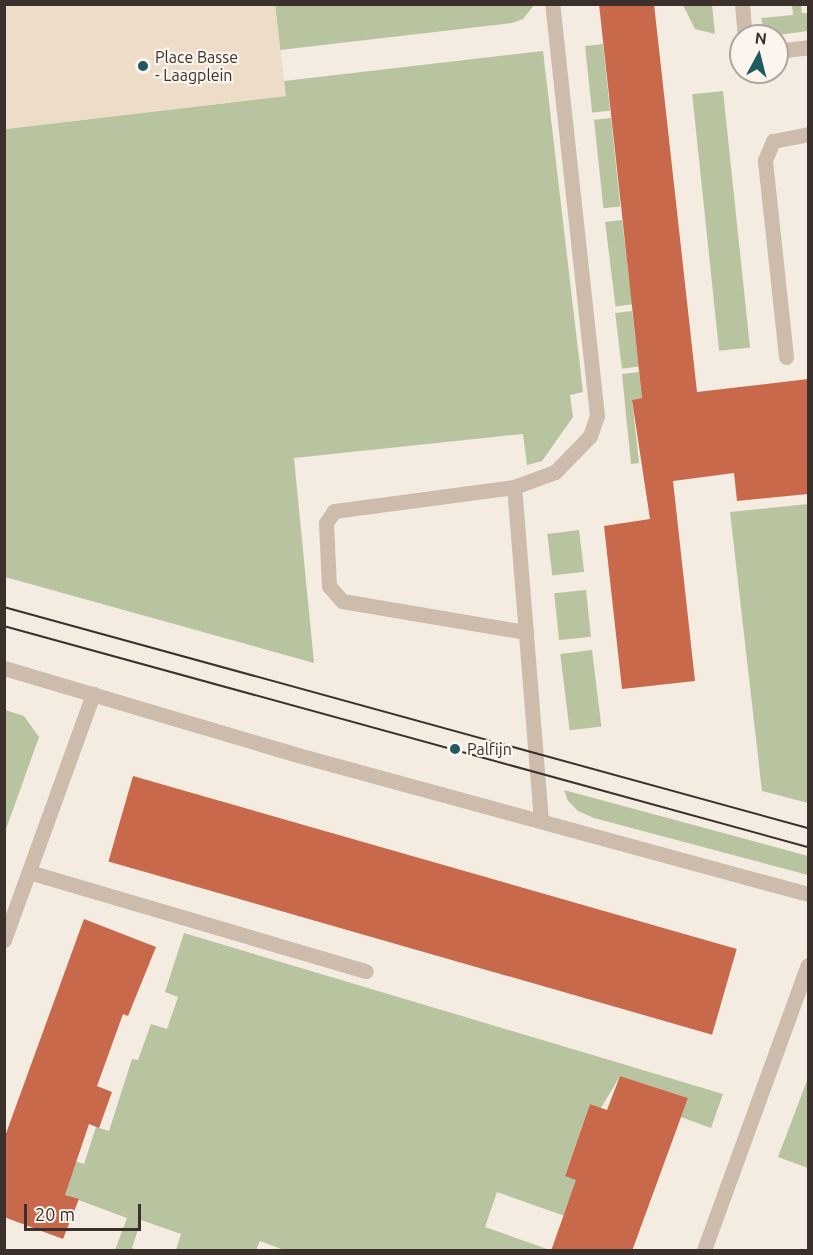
<!DOCTYPE html>
<style>
body{margin:0}
#map{position:relative;width:813px;height:1255px;overflow:hidden;background:#f4ebe1;font-family:Ubuntu,sans-serif}
div>[style]{position:absolute}
.green>*{inset:0;background:#b8c4a0;transform-origin:0 0}
.plaza>*{inset:0;background:#ecdcc8}
.building>*{inset:0;background:#c8694b;transform-origin:0 0}
.service>*{height:15px;margin:-7.5px;padding:0 7.5px;transform-origin:7.5px;border-radius:7.5px;background:#cdbbac}
.minor>*{height:15px;margin:-7.5px;padding:0 7.5px;transform-origin:7.5px;border-radius:7.5px;background:#cdbbac}
.tram>*{height:1.5px;margin:-0.75px;padding:0 0.75px;transform-origin:0.75px;border-radius:0.75px;background:#3b302b}
.dots>*{width:16px;height:16px;translate:-50% -50%;box-sizing:border-box;border:3px solid #fbf5ee;border-radius:50%}
span{translate:-50% -50%;white-space:nowrap;text-align:center;line-height:1.15;-webkit-text-stroke:4.5px #fbf5ee;paint-order:stroke}
.poi-label{font-size:16px;color:#3b302b}
.left{translate:0 -50%;text-align:left}
.frame{position:absolute;inset:0;border:6px solid #3b302b;pointer-events:none}
.north{position:absolute;left:729px;top:24px;width:60px;height:60px;box-sizing:border-box;background:#fbf5ee;border:2px solid #aea6a0;border-radius:50%;rotate:7deg;font-size:16px;font-weight:700;line-height:24px;text-align:center;color:#3b302b}
.north::after{content:'';display:block;margin:auto;width:21px;height:27px;background:#1f5a5e;clip-path:polygon(50% 0,100% 100%,50% 72%,0 100%)}
.scale{position:absolute;left:24px;top:1204px;width:117px;height:27px;box-sizing:border-box;border:3px solid #3b302b;border-top:0;padding-left:8px;font-size:18px;line-height:21px;white-space:nowrap;color:#3b302b;-webkit-text-stroke:4px #fbf5ee;paint-order:stroke}
</style>
<div id="map">
<div class="green">
<div style="clip-path:polygon(275px 5px,275px 4px,534px 5px,523px 19px,512px 23px,280px 50px)"></div>
<div style="clip-path:polygon(683px 5px,712px 5px,715px 34px,695px 29px)"></div>
<div style="clip-path:polygon(792px 5px,801px 5px,802px 13px,808px 13px,808px 31px,778px 35px,764px 29px,761px 18px,793px 15px)"></div>
<div style="left:603px;top:44px;width:67px;height:18px;rotate:84deg"></div>
<div style="clip-path:polygon(543px 51px,583px 392px,570px 395px,573px 417px,542px 461px,527px 465px,523px 434px,294px 458px,314px 663px,5px 577px,5px 129px,285px 96px,284px 81px)"></div>
<div style="left:723px;top:91px;width:258px;height:31px;rotate:84deg"></div>
<div style="left:611px;top:118px;width:89px;height:17px;rotate:84deg"></div>
<div style="left:622px;top:220px;width:85px;height:17px;rotate:83deg"></div>
<div style="left:632px;top:311px;width:56px;height:17px;rotate:83deg"></div>
<div style="clip-path:polygon(639px 372px,642px 398px,632px 400px,639px 463px,631px 464px,622px 374px)"></div>
<div style="clip-path:polygon(808px 504px,808px 803px,762px 791px,730px 512px)"></div>
<div style="left:579px;top:530px;width:42px;height:32px;rotate:83deg"></div>
<div style="left:586px;top:590px;width:47px;height:32px;rotate:84deg"></div>
<div style="left:592px;top:650px;width:77px;height:32px;rotate:83deg"></div>
<div style="clip-path:polygon(5px 710px,24px 716px,39px 737px,5px 832px)"></div>
<div style="clip-path:polygon(564px 790px,808px 856px,808px 875px,594px 818px,578px 811px,568px 801px)"></div>
<div style="clip-path:polygon(184px 933px,723px 1094px,711px 1128px,681px 1117px,688px 1098px,620px 1076px,601px 1108px,590px 1104px,565px 1175px,589px 1185px,576px 1220px,497px 1192px,485px 1227px,550px 1250px,284px 1250px,260px 1241px,256px 1250px,176px 1250px,181px 1234px,141px 1220px,132px 1248px,135px 1250px,115px 1250px,127px 1218px,49px 1189px,61px 1157px,84px 1164px,96px 1127px,109px 1131px,132px 1059px,138px 1060px,151px 1024px,167px 1029px,178px 997px,165px 992px)"></div>
<div style="clip-path:polygon(808px 1078px,808px 1168px,778px 1157px)"></div>
</div>
<div class="plaza">
<div style="clip-path:polygon(4px 5px,275px 5px,286px 96px,6px 129px)"></div>
</div>
<div class="building">
<div style="clip-path:polygon(599px 4px,654px 4px,697px 392px,808px 379px,808px 494px,737px 501px,734px 473px,673px 481px,695px 681px,622px 689px,604px 526px,650px 519px,632px 400px,642px 398px)"></div>
<div style="left:133px;top:776px;width:628px;height:89px;rotate:16deg"></div>
<div style="clip-path:polygon(84px 919px,156px 947px,128px 1016px,123px 1014px,97px 1086px,112px 1092px,99px 1128px,89px 1124px,65px 1195px,79px 1199px,63px 1239px,4px 1217px,4px 1139px)"></div>
<div style="clip-path:polygon(620px 1076px,688px 1098px,632px 1251px,551px 1251px,576px 1180px,565px 1176px,590px 1104px,607px 1110px)"></div>
</div>
<div class="service">
<div style="left:742px;top:4px;width:32px;rotate:85deg"></div>
<div style="left:777px;top:51px;width:31px;rotate:-7deg"></div>
<div style="left:786px;top:357px;width:198px;rotate:-96.1deg"></div>
<div style="left:765px;top:160px;width:21px;rotate:-67deg"></div>
<div style="left:773px;top:141px;width:36px;rotate:-11deg"></div>
<div style="left:514px;top:487px;width:182px;rotate:172.4deg"></div>
<div style="left:334px;top:511px;width:14px;rotate:124deg"></div>
<div style="left:326px;top:523px;width:63px;rotate:87.3deg"></div>
<div style="left:329px;top:586px;width:20px;rotate:49deg"></div>
<div style="left:342px;top:601px;width:187px;rotate:9.6deg"></div>
<div style="left:541px;top:821px;width:335px;rotate:-94.6deg"></div>
<div style="left:514px;top:487px;width:44px;rotate:-20.1deg"></div>
<div style="left:555px;top:472px;width:50px;rotate:-45.8deg"></div>
<div style="left:590px;top:436px;width:21px;rotate:-71deg"></div>
<div style="left:597px;top:416px;width:414px;rotate:-96.2deg"></div>
<div style="left:29px;top:872px;width:351px;rotate:16.4deg"></div>
</div>
<div class="minor">
<div style="left:4px;top:668px;width:302px;rotate:16.5deg"></div>
<div style="left:294px;top:754px;width:533px;rotate:15.24deg"></div>
<div style="left:4px;top:940px;width:262px;rotate:-70.1deg"></div>
<div style="left:704px;top:1250px;width:303px;rotate:-70deg"></div>
</div>
<div class="tram">
<div style="left:4px;top:607px;width:834px;rotate:15.37deg"></div>
<div style="left:4px;top:626px;width:834px;rotate:15.37deg"></div>
</div>
<div class="dots">
<div style="left:143px;top:66px;background:#1f5a5e"></div>
<div style="left:455px;top:749px;background:#1f5a5e"></div>
</div>
<div class="poi-label">
<span class="left" style="left:155px;top:66px">Place Basse<br>- Laagplein</span>
<span class="left" style="left:467px;top:749px">Palfijn</span>
</div>
<div class="frame"></div>
<div class="north">N</div>
<div class="scale">20 m</div>
</div>
